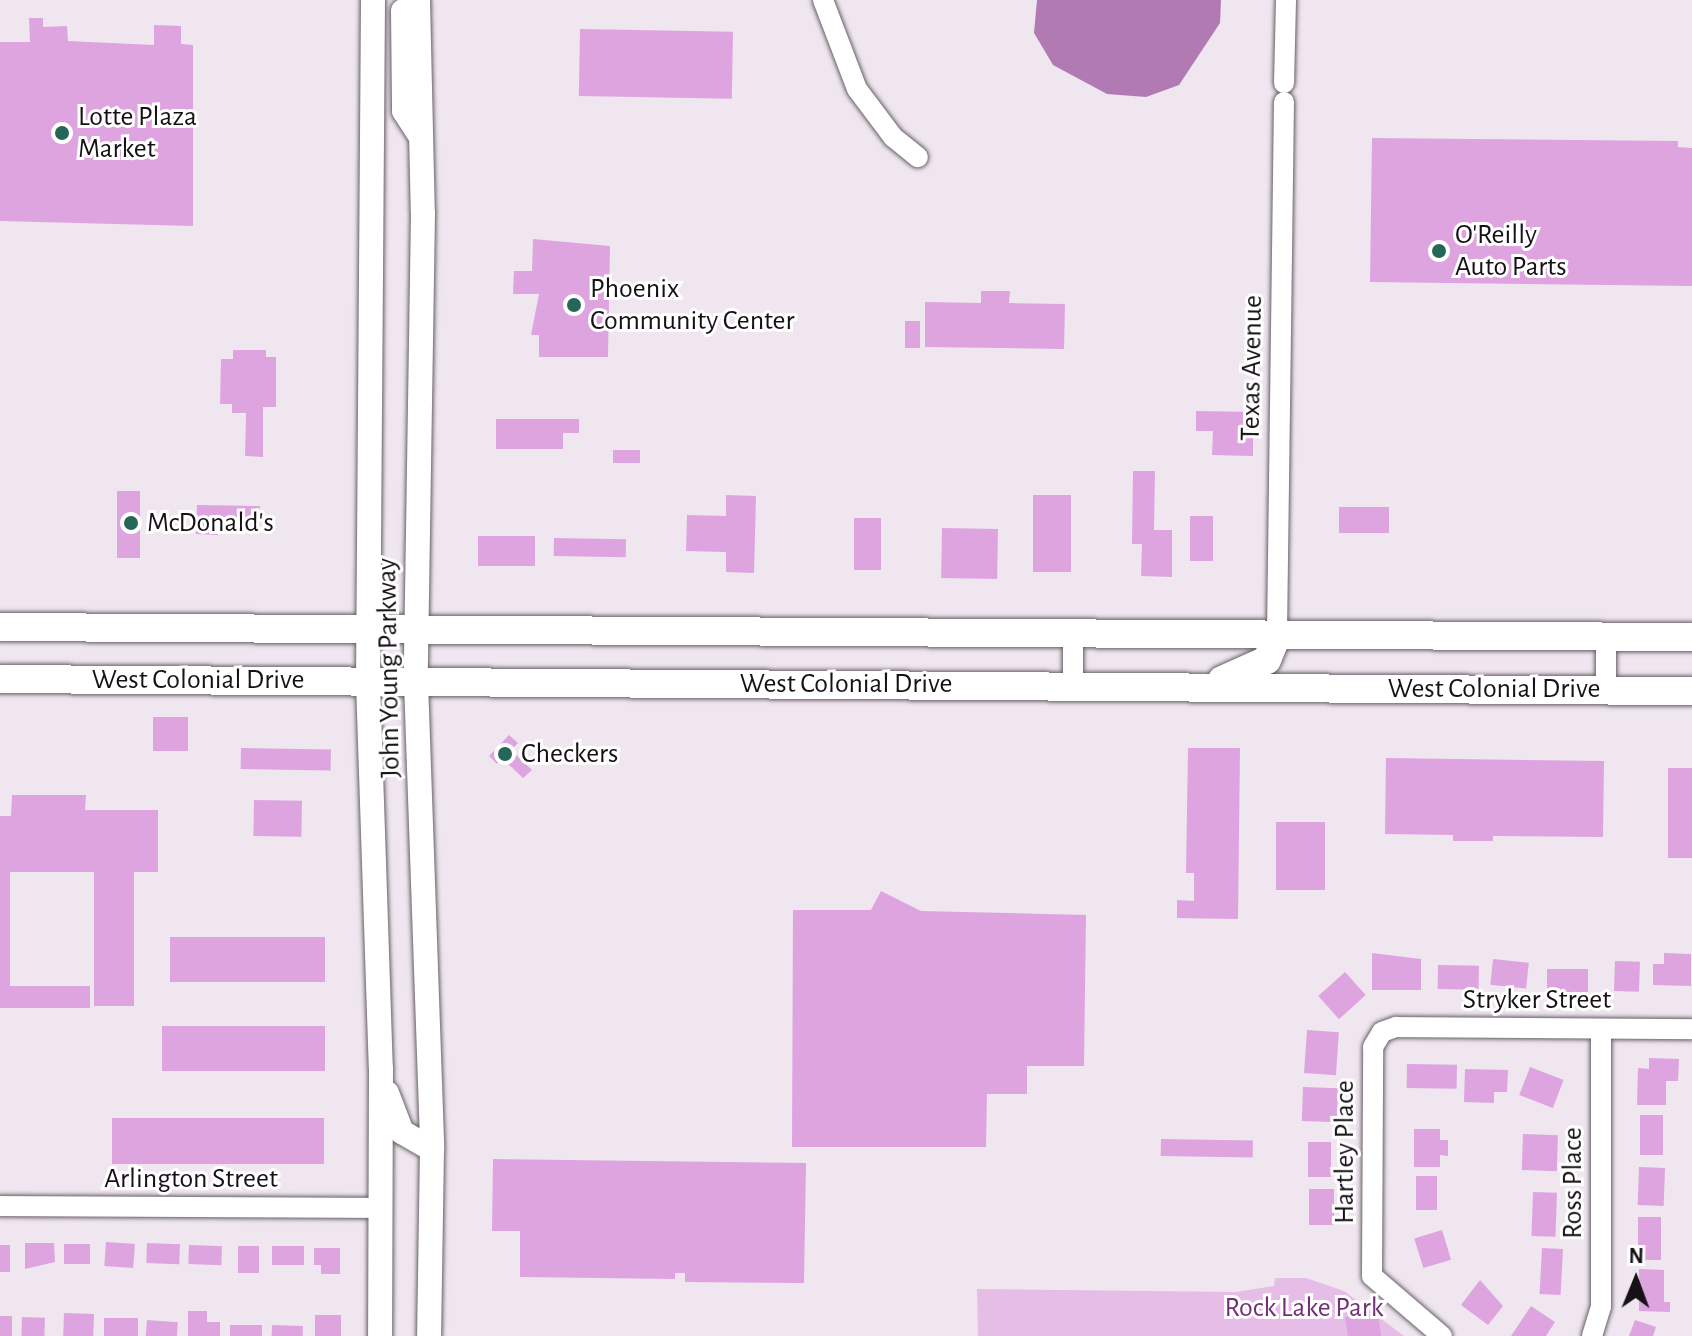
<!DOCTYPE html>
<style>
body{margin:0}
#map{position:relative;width:1692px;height:1336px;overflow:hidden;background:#efe6ef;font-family:"Alegreya Sans",sans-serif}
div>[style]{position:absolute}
.green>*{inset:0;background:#e5bde6}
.water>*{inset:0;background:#b17ab3}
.building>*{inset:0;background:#dea4e0;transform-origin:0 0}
.roads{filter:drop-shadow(0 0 2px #686068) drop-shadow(0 0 2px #686068)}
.minor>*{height:20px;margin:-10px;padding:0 10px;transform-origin:10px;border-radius:10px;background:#fff}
.major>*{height:24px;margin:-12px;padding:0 12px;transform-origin:12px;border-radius:12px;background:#fff}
.highway>*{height:28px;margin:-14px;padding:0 14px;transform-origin:14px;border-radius:14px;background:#fff}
.dots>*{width:22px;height:22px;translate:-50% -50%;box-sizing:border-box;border:4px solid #fff;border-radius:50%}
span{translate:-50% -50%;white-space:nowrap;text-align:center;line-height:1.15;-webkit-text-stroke:6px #fff;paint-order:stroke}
.poi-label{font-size:28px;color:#151115}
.left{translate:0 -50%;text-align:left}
.street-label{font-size:28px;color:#151115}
.park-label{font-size:28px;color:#732f77}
.north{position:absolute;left:1596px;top:1240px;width:80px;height:80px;-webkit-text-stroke:6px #fff;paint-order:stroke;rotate:1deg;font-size:22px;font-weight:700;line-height:32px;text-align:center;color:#151115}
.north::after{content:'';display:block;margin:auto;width:28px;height:36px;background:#151115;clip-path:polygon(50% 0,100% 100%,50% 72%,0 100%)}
</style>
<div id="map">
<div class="green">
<div style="clip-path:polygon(1275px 1278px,1306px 1278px,1344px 1291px,1404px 1336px,978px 1336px,977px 1289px,1236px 1292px,1274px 1286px)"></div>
</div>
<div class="water">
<div style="clip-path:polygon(1037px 0,1221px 0,1220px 23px,1179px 85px,1146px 97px,1107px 94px,1053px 65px,1034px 33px)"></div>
</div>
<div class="building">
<div style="clip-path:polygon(29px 18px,43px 18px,43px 27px,67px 26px,68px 41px,154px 45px,154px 25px,181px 26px,181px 44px,193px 45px,193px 226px,0 221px,0 42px,30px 42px)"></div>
<div style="left:580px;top:29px;width:153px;height:67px;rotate:1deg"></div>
<div style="clip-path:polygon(1372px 138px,1678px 141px,1678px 147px,1692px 148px,1692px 286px,1370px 282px)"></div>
<div style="clip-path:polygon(533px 239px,610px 246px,608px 357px,539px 357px,539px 335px,531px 335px,539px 294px,513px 294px,514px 271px,532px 271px)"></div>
<div style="clip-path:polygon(981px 291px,1010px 291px,1009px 303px,1065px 304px,1064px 349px,925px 347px,925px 302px,981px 303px)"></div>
<div style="left:905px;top:321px;width:15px;height:27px"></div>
<div style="clip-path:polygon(233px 350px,266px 350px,266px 357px,276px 357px,276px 407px,263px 407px,263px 457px,245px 456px,246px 413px,232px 413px,232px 404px,220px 404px,221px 359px,233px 359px)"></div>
<div style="clip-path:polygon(1196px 411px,1253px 412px,1253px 456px,1212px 455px,1213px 431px,1196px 431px)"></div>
<div style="clip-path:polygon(496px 419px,579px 419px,579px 433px,563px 433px,563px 449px,496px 449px)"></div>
<div style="left:613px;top:450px;width:27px;height:13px"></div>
<div style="clip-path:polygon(1133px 471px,1155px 471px,1154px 530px,1172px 530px,1172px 577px,1141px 576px,1142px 544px,1132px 544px)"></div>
<div style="left:117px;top:491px;width:23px;height:67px"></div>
<div style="clip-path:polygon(726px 495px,756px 496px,754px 573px,726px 572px,726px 552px,686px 551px,687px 515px,726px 516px)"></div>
<div style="left:1033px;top:495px;width:38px;height:77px"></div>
<div style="clip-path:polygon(197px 505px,260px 506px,259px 528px,218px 527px,218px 535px,196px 534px)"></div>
<div style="left:1339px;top:507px;width:50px;height:26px"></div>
<div style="left:1190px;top:516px;width:23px;height:45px"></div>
<div style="left:854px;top:518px;width:27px;height:52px"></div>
<div style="left:942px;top:528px;width:56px;height:50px;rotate:1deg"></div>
<div style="left:478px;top:536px;width:57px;height:30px"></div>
<div style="left:554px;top:538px;width:72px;height:18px;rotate:1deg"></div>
<div style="left:153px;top:717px;width:35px;height:34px"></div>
<div style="clip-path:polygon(509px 735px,518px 743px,511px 750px,532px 770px,523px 778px,502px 758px,497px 764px,489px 756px)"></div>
<div style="left:241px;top:748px;width:90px;height:21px;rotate:1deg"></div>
<div style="clip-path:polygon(1188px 748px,1240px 748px,1238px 919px,1177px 918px,1177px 900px,1194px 901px,1194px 873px,1186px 873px)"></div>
<div style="clip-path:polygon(1386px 758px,1604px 761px,1603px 837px,1493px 836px,1493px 841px,1453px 841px,1453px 835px,1385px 834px)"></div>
<div style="left:1668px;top:768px;width:24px;height:90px"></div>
<div style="clip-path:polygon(12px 795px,86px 795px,85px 810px,158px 810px,158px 872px,134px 872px,134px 1006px,94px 1006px,94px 872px,10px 872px,10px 986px,90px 986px,90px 1008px,0 1008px,0 816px,11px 816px)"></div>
<div style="left:254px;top:800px;width:48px;height:36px;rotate:1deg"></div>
<div style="left:1276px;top:822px;width:49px;height:68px"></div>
<div style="clip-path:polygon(881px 891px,921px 911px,1086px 915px,1084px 1066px,1027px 1066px,1027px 1094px,987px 1094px,986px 1147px,792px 1147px,793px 910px,871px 910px)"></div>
<div style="left:170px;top:937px;width:155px;height:45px"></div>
<div style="clip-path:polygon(1372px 953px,1421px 959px,1421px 990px,1372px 990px)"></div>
<div style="clip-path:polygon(1664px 953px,1691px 954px,1691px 986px,1653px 985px,1653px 964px,1664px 964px)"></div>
<div style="left:1493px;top:959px;width:36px;height:26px;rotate:6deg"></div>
<div style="left:1615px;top:961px;width:25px;height:30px;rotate:2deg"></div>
<div style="left:1438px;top:965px;width:41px;height:24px;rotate:1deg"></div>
<div style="left:1547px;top:969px;width:41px;height:23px"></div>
<div style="left:1345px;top:972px;width:31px;height:36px;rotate:48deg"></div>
<div style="left:162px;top:1026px;width:163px;height:45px"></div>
<div style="left:1307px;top:1030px;width:32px;height:43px;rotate:4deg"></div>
<div style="clip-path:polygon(1649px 1058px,1679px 1059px,1678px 1081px,1666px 1081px,1666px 1105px,1637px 1105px,1638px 1068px,1649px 1069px)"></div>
<div style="left:1407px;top:1064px;width:50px;height:24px;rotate:1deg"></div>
<div style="left:1530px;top:1067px;width:36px;height:30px;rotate:21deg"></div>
<div style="clip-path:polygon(1465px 1069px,1508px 1070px,1507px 1092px,1494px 1092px,1494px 1103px,1464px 1102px)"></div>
<div style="left:1303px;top:1087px;width:35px;height:34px;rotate:2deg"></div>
<div style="left:1640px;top:1115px;width:23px;height:40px"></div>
<div style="left:112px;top:1118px;width:212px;height:46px"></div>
<div style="clip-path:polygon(1414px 1129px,1440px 1129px,1440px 1140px,1448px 1140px,1448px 1156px,1440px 1155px,1440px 1167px,1414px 1167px)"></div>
<div style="left:1523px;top:1134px;width:35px;height:36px;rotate:2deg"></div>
<div style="left:1161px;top:1139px;width:92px;height:17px;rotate:1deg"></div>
<div style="left:1308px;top:1142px;width:23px;height:35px"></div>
<div style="clip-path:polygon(493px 1159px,806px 1163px,804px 1283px,685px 1282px,685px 1273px,675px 1273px,675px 1279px,520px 1277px,520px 1231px,492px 1231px)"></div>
<div style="left:1639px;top:1167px;width:26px;height:38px;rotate:2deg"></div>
<div style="left:1416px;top:1176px;width:21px;height:34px"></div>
<div style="left:1309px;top:1189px;width:25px;height:36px"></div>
<div style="left:1533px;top:1192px;width:24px;height:44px;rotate:2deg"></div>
<div style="left:1638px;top:1217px;width:23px;height:43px"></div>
<div style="left:1442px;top:1230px;width:31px;height:29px;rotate:73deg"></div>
<div style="left:106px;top:1242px;width:29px;height:24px;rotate:4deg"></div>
<div style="clip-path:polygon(25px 1243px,54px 1243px,55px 1262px,25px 1269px)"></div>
<div style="left:147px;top:1243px;width:33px;height:20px;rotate:2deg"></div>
<div style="left:90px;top:1244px;width:20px;height:26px;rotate:90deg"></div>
<div style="left:0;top:1245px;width:10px;height:27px"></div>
<div style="left:189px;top:1245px;width:33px;height:19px;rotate:2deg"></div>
<div style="left:238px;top:1246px;width:21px;height:27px"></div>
<div style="left:272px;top:1246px;width:32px;height:19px"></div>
<div style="clip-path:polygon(314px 1248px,340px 1248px,340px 1274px,321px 1274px,321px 1265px,314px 1265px)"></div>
<div style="left:1542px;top:1248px;width:21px;height:46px;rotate:3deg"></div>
<div style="clip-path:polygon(1639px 1269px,1664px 1270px,1664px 1302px,1670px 1302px,1670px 1312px,1639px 1311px)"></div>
<div style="clip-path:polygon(1480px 1280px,1503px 1306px,1488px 1325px,1461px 1305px)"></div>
<div style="clip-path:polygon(1531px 1306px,1555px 1322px,1546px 1336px,1511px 1336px)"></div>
<div style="clip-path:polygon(188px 1311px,207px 1311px,207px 1322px,220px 1322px,220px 1336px,188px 1336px)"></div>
<div style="left:64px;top:1313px;width:30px;height:23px;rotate:2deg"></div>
<div style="clip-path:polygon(1378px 1313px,1381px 1336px,1348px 1336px,1345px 1317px)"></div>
<div style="left:315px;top:1315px;width:26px;height:21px"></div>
<div style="left:0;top:1316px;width:12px;height:20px"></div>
<div style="left:22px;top:1317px;width:23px;height:19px;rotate:2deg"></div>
<div style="left:104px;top:1318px;width:34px;height:18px"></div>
<div style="left:147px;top:1320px;width:31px;height:16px;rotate:4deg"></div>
<div style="clip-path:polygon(1635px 1320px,1656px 1327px,1653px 1336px,1629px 1336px)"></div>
<div style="left:230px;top:1325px;width:32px;height:11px"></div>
<div style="left:272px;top:1325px;width:31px;height:11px;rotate:2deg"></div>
</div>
<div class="roads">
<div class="minor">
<div style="left:823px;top:0;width:95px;rotate:69.1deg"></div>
<div style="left:857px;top:89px;width:60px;rotate:53.1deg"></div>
<div style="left:893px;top:137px;width:32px;rotate:39deg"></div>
<div style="left:1284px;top:83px;width:83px;rotate:-88.6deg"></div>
<div style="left:1277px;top:635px;width:533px;rotate:-89.25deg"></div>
<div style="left:1073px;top:686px;width:52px;rotate:-90deg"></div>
<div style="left:1606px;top:690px;width:53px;rotate:-90deg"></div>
<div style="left:0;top:1206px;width:381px;rotate:0.3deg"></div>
<div style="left:1442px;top:1336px;width:92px;rotate:-139.4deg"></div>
<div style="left:1372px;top:1276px;width:229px;rotate:-89.7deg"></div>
<div style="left:1373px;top:1047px;width:17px;rotate:-59deg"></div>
<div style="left:1382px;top:1032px;width:15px;rotate:-20deg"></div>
<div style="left:1396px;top:1027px;width:296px;rotate:0.4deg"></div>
<div style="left:1592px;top:1336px;width:31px;rotate:-73deg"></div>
<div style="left:1601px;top:1306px;width:277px;rotate:-90deg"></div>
</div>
<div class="major">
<div style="left:373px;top:0;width:682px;rotate:90.42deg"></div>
<div style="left:368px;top:682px;width:386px;rotate:88.1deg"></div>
<div style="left:381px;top:1068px;width:268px;rotate:90.2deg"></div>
<div style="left:418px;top:0;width:213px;rotate:88.7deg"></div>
<div style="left:423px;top:213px;width:469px;rotate:90.9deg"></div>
<div style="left:416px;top:682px;width:467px;rotate:88deg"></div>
<div style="left:432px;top:1149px;width:187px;rotate:90.9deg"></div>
<div style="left:403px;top:11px;width:100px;rotate:89.4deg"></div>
<div style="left:404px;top:111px;width:31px;rotate:57deg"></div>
<div style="left:387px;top:1093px;width:42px;rotate:69deg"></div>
<div style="left:402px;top:1132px;width:34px;rotate:30deg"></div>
</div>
<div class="highway">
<div style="left:0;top:627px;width:1692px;rotate:0.34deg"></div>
<div style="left:0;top:679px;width:1692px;rotate:0.41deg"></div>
<div style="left:1222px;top:680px;width:49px;rotate:-24deg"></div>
<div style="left:1267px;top:660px;width:27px;rotate:-68deg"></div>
</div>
</div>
<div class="dots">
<div style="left:62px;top:133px;background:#246758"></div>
<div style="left:1439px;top:251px;background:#246758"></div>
<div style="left:574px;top:305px;background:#246758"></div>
<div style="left:131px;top:523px;background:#246758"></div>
<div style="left:505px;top:754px;background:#246758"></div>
</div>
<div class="poi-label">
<span class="left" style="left:78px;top:133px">Lotte Plaza<br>Market</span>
<span class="left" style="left:1455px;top:251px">O'Reilly<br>Auto Parts</span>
<span class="left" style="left:590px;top:305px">Phoenix<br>Community Center</span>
<span class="left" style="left:147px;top:523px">McDonald's</span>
<span class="left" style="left:521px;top:754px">Checkers</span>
</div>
<div class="street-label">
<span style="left:1252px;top:368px;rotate:-89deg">Texas Avenue</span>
<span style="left:389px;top:668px;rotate:-91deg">John Young Parkway</span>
<span style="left:198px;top:680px">West Colonial Drive</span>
<span style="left:846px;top:684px">West Colonial Drive</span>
<span style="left:1494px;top:689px">West Colonial Drive</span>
<span style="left:1537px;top:1000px">Stryker Street</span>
<span style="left:1345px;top:1152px;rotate:-90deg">Hartley Place</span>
<span style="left:191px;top:1179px">Arlington Street</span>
<span style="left:1573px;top:1183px;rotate:-90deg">Ross Place</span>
</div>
<div class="park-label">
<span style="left:1304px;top:1308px">Rock Lake Park</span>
</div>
<div class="north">N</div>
</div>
